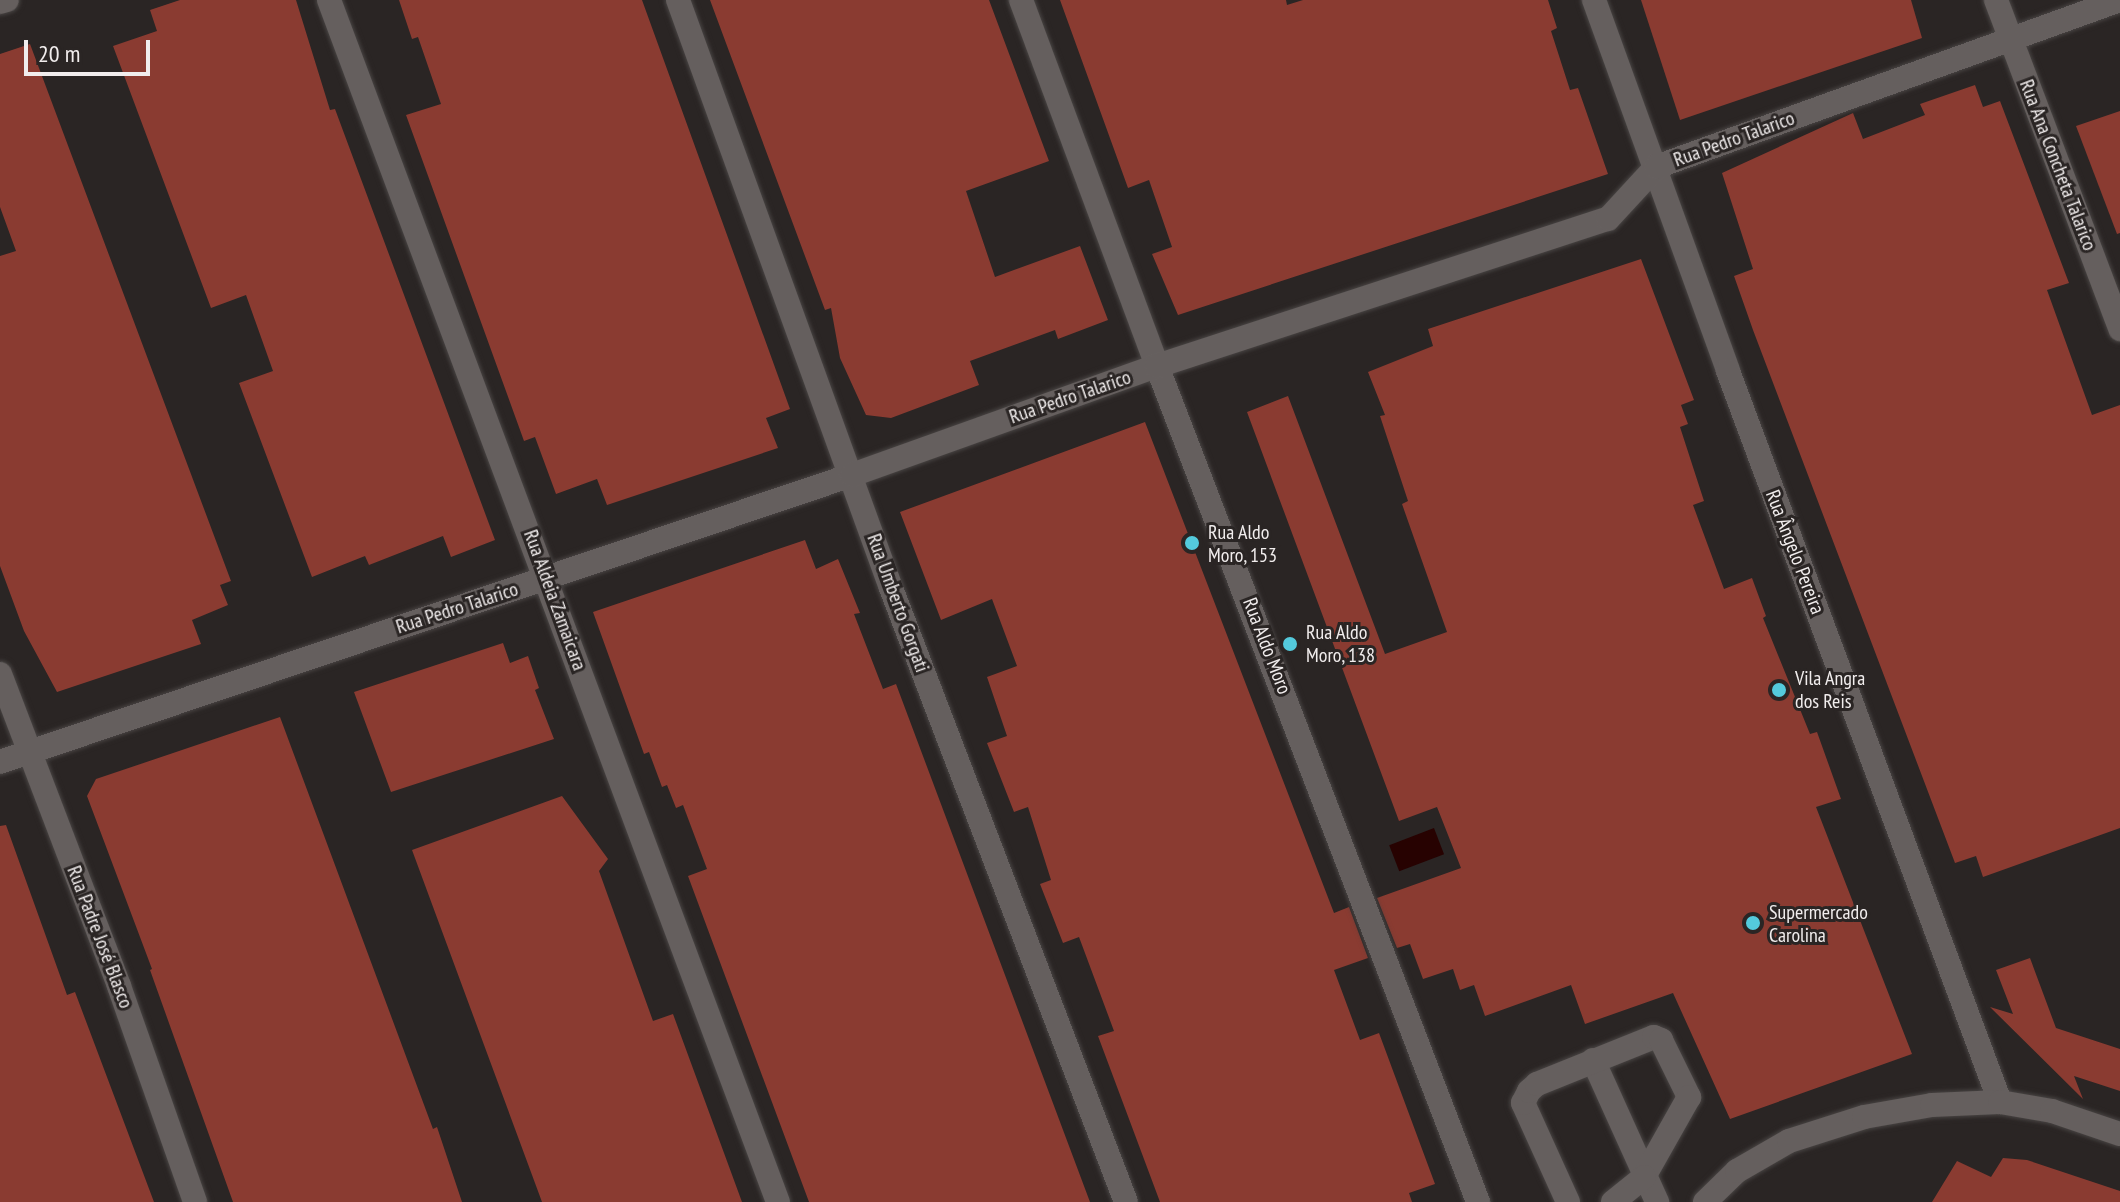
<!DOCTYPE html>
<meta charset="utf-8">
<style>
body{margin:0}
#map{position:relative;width:2120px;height:1202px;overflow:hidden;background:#2a2524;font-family:"PT Sans Narrow",sans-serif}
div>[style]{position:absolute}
.water>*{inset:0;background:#270201;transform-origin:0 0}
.building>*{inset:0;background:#8a3b31}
.roads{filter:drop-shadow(0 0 2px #484443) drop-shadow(0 0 2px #484443)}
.minor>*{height:24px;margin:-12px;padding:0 12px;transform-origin:12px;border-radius:12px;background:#655f5e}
.dots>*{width:22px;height:22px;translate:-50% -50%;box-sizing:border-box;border:4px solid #2a2524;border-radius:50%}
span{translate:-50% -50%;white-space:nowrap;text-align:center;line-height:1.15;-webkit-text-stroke:6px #2a2524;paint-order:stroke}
.street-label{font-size:20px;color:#f1eded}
.poi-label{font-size:20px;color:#f1eded}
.left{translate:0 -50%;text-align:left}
.scale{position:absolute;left:24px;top:40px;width:126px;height:36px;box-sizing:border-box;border:4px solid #f1eded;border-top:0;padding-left:10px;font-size:24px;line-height:28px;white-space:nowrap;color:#f1eded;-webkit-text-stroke:6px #2a2524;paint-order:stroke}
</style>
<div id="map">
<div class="water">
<div style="left:1434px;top:828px;width:28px;height:48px;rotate:69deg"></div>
</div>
<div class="building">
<div style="clip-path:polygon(180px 0,296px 0,330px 110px,335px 109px,495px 540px,451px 557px,443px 536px,369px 565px,365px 556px,312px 577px,239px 383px,273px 371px,246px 295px,211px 308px,113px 46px,157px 31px,150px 10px)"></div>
<div style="clip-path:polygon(399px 0,642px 0,790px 409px,766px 418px,778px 448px,607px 505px,597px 479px,556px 494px,535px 437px,524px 441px,406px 115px,441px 104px,418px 37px,412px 39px)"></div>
<div style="clip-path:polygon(710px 0,989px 0,1049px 161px,966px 191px,995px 277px,1080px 246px,1108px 320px,1058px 339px,1055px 330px,970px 361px,979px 385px,891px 418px,866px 415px,840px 358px,831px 308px,825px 310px)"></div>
<div style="clip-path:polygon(1060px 0,1286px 0,1287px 5px,1303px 0,1548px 0,1557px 28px,1551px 31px,1570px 90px,1578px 88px,1608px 174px,1178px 315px,1152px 254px,1172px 247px,1149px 180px,1128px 188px)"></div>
<div style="clip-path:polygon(1641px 0,1911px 0,1922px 38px,1680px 120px)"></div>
<div style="clip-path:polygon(30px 44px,231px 581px,220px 585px,228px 605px,192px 620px,201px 644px,57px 692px,24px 631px,0 566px,0 256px,16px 251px,0 207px,0 54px)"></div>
<div style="clip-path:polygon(1975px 85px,1983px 107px,2000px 101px,2069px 283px,2047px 290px,2092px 415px,2120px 405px,2120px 828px,1983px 877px,1976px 856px,1955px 863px,1753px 330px,1734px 276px,1753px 269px,1722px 173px,1853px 113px,1863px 139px,1925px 115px,1920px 104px)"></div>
<div style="clip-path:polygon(2120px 111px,2120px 233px,2117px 234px,2076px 126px)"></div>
<div style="clip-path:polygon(1641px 259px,1694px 400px,1681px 405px,1688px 424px,1680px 427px,1704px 501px,1693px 505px,1724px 589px,1752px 578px,1766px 616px,1763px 618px,1810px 734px,1817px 732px,1841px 799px,1816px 807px,1912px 1054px,1730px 1119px,1673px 993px,1585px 1024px,1571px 985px,1485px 1016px,1474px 985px,1460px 990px,1453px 969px,1423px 979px,1410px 944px,1397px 948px,1377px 898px,1461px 868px,1437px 807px,1399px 821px,1247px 412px,1288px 396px,1385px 654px,1447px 632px,1402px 504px,1408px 501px,1380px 416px,1385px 415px,1368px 372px,1433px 346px,1428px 329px)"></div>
<div style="clip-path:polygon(1145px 422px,1334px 913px,1349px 907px,1368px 958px,1334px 970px,1360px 1040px,1379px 1033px,1435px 1184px,1409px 1193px,1412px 1202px,1160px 1202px,1098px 1036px,1114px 1031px,1079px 937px,1063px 943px,1040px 884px,1051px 880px,1028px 807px,1014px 812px,987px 743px,1007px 736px,987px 677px,1017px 666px,992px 599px,941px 620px,900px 512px)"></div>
<div style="clip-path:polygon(805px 540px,816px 569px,838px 559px,860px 613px,854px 614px,883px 689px,896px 684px,1090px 1202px,809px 1202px,688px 876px,707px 869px,683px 805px,676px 808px,667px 785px,662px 787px,649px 752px,644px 754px,593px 612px)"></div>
<div style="clip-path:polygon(503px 643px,510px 663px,528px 656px,539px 688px,535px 690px,554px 739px,391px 792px,354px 692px)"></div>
<div style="clip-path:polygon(280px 717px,433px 1129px,437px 1127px,462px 1202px,233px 1202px,150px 970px,152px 969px,87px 796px,96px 779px)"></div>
<div style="clip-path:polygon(562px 796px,608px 859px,599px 871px,653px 1021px,673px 1014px,742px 1202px,542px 1202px,412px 850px)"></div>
<div style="clip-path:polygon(6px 825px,67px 995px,75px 992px,154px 1202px,0 1202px,0 826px)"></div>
<div style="clip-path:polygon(2030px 958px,2056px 1028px,2120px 1049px,2120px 1091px,2074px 1076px,2083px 1099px,1990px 1007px,2013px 1014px,1996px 970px)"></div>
<div style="clip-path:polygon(2003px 1158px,2027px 1160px,2120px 1191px,2120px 1202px,1932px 1202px,1957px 1161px,1991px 1177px)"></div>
</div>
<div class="roads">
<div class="minor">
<div style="left:329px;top:0;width:1283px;rotate:69.52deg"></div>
<div style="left:678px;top:0;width:625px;rotate:70.09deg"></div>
<div style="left:891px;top:588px;width:657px;rotate:69.06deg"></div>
<div style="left:1021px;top:0;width:390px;rotate:69.6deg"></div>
<div style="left:1157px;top:366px;width:896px;rotate:68.99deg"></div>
<div style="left:1594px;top:0;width:394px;rotate:70.1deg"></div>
<div style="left:1728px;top:371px;width:780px;rotate:69.59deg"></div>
<div style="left:1996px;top:0;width:352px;rotate:69.3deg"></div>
<div style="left:0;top:2px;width:7px;rotate:-16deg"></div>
<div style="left:0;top:674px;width:334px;rotate:69.1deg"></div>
<div style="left:119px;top:986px;width:229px;rotate:70.6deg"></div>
<div style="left:0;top:762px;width:899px;rotate:-18.62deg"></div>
<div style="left:852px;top:475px;width:324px;rotate:-19.7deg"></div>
<div style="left:1157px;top:366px;width:474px;rotate:-18.1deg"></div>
<div style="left:1608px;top:219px;width:71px;rotate:-47.3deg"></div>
<div style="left:1656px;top:167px;width:493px;rotate:-19.8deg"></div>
<div style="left:1593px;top:1060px;width:156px;rotate:65.7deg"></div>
<div style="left:1568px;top:1202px;width:109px;rotate:-114.4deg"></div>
<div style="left:1523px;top:1103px;width:13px;rotate:-63deg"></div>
<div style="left:1529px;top:1091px;width:11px;rotate:-41deg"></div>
<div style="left:1537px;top:1084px;width:126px;rotate:-21.9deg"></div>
<div style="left:1654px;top:1037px;width:8px;rotate:23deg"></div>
<div style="left:1661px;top:1040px;width:64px;rotate:63.8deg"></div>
<div style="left:1689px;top:1097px;width:92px;rotate:119.4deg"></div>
<div style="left:1644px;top:1177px;width:40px;rotate:141deg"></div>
<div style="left:1705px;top:1202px;width:45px;rotate:-44.1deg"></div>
<div style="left:1737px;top:1171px;width:60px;rotate:-30deg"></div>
<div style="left:1789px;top:1141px;width:79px;rotate:-17.7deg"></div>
<div style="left:1864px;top:1117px;width:69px;rotate:-10deg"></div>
<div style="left:1932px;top:1105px;width:68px;rotate:-2.5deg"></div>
<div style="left:2000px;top:1102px;width:53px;rotate:9.8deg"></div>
<div style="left:2052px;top:1111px;width:72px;rotate:18.7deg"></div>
</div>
</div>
<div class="dots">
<div style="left:1192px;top:543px;background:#54cadc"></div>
<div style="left:1290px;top:644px;background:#54cadc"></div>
<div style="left:1779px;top:690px;background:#54cadc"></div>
<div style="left:1753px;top:923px;background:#54cadc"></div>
</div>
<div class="street-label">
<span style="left:1734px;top:139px;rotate:-20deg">Rua Pedro Talarico</span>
<span style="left:2058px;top:165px;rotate:69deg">Rua Ana Concheta Talarico</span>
<span style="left:1070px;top:397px;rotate:-19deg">Rua Pedro Talarico</span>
<span style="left:1795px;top:552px;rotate:69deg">Rua Ângelo Pereira</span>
<span style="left:555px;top:600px;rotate:70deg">Rua Aldeia Zamaicara</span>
<span style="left:898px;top:603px;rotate:70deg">Rua Umberto Gorgati</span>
<span style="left:457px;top:608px;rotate:-18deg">Rua Pedro Talarico</span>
<span style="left:1267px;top:646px;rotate:69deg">Rua Aldo Moro</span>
<span style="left:100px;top:937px;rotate:69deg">Rua Padre José Blasco</span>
</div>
<div class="poi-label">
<span class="left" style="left:1208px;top:544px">Rua Aldo<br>Moro, 153</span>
<span class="left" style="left:1306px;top:644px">Rua Aldo<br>Moro, 138</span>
<span class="left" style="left:1795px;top:690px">Vila Angra<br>dos Reis</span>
<span class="left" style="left:1769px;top:924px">Supermercado<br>Carolina</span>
</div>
<div class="scale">20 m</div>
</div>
